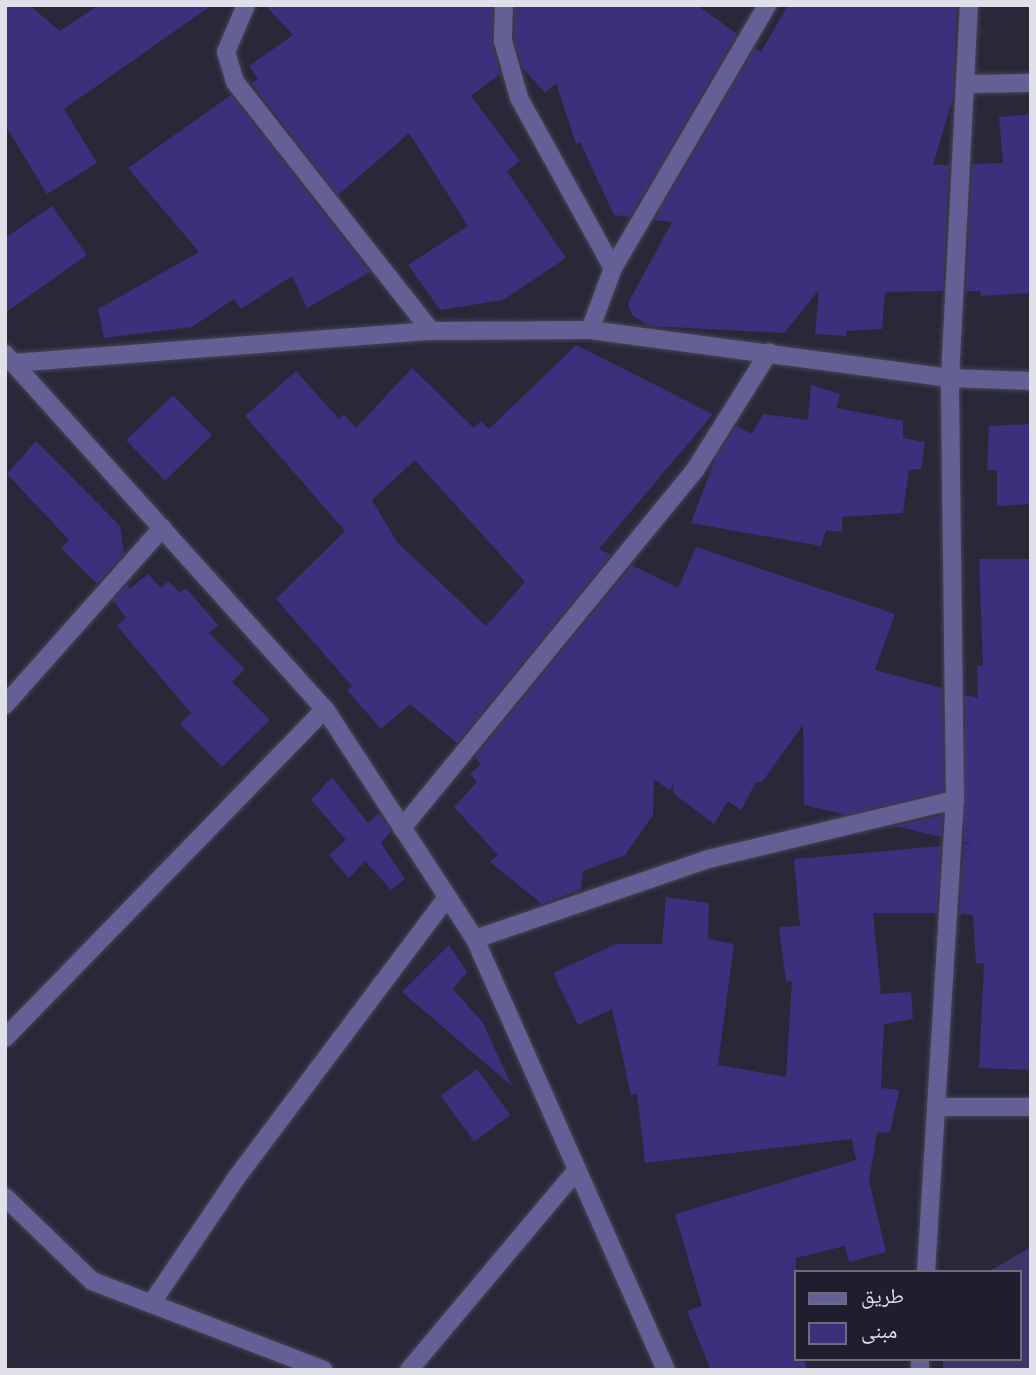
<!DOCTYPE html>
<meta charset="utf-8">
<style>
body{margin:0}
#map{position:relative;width:1036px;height:1375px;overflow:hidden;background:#292839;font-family:Helvetica,"Noto Naskh Arabic",sans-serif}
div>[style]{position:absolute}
.green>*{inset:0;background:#3c3669}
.building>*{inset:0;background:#3c2f7b;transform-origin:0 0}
.roads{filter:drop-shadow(0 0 2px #464555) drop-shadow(0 0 2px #464555)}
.street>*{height:18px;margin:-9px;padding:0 9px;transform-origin:9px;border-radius:9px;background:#646095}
span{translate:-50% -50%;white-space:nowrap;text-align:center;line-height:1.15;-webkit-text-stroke:5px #1f1e2e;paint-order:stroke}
.frame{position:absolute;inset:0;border:7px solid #e0e0eb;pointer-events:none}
.legend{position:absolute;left:794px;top:1270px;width:228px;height:91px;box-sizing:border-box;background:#1f1e2e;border:2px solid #6c6c7a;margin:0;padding:9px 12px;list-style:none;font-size:21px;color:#e0e0eb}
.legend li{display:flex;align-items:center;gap:14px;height:35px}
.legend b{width:35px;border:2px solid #6c6c7a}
</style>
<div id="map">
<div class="green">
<div style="clip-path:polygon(1031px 1247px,1031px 1370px,943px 1370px,943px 1359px,1020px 1359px,1020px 1272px,988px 1272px)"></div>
</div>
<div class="building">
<div style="clip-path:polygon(5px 5px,29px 5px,60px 31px,99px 5px,212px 5px,64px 109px,97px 163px,47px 194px,5px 125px)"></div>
<div style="clip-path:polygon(265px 5px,493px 5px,492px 41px,500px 74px,471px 96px,520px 161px,507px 171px,566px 258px,503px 300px,440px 310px,408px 265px,468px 226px,409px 133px,338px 195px,251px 83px,258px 79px,249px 66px,293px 35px)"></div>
<div style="clip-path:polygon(515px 5px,697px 5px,737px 34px,630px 217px,614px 215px,580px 142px,576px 144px,556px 83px,545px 93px,522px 67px,514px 40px)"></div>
<div style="clip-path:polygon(788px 5px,957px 5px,953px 97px,933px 165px,949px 165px,943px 291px,885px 292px,882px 329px,846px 331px,846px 336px,815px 334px,819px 290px,784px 333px,650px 326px,632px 315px,628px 303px,672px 222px,654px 220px,755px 48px,761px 52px)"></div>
<div style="clip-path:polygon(231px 95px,370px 272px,307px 308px,292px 276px,241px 309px,234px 299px,192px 327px,104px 338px,98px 309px,199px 252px,128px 168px)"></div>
<div style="clip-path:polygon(1031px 114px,1031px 293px,981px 296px,980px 291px,966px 291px,972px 164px,1003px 163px,999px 117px)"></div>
<div style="clip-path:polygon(52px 206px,87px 255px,5px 313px,5px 238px)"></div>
<div style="clip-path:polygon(evenodd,576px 345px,713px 414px,599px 549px,611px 555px,457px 743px,410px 704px,381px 729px,347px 690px,352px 686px,276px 599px,345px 531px,245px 416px,296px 371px,339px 419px,344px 414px,356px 428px,412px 368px,474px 428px,481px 421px,489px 429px,576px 345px,415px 460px,525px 582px,486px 626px,397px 542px,372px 500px,415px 460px)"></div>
<div style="clip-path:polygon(811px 385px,840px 394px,837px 408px,903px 421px,903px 438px,925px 442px,921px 469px,909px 470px,903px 513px,842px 517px,842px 532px,826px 530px,821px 546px,691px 523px,715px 459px,736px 426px,752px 434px,763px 414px,808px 420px)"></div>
<div style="left:173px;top:395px;width:56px;height:65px;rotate:46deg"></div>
<div style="clip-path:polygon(1031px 424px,1031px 504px,997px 506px,997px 470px,987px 470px,989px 426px)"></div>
<div style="clip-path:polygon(36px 441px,120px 526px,124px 554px,97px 584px,61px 548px,69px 540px,7px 474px)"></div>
<div style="clip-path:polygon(696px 547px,895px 614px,875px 670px,942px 688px,944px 791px,846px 815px,804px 805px,803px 725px,762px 782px,756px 782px,741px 810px,728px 801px,714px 824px,673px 793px,674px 784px,670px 790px,654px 779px,653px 815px,625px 855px,583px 871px,581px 889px,542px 904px,490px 862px,498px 855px,454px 807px,477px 782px,470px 774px,481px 764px,474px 758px,632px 565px,678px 588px)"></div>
<div style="clip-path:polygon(979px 559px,1031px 559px,1031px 1070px,979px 1068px,984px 963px,976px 963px,973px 915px,959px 914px,964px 844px,972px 844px,964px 842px,965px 695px,978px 698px,977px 666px,983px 666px)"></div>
<div style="clip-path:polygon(148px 574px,161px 588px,169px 581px,180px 593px,186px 588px,218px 625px,209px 633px,245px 669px,232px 682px,270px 720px,222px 767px,180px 724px,191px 713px,117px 626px,126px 618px,113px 600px,128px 583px,129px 589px)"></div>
<div style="clip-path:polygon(332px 777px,368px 823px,379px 813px,391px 831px,381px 843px,405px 879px,391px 890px,365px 861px,349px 878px,329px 855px,346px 840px,311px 800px)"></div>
<div style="clip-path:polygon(943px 815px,941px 837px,895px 826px)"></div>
<div style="clip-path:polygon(941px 846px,937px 913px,873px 913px,881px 994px,911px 992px,913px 1019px,884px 1024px,881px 1088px,899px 1090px,890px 1133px,877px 1132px,869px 1181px,886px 1252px,849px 1262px,845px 1246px,796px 1258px,796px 1359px,804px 1359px,807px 1370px,711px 1370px,687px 1311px,702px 1306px,675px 1214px,856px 1160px,852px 1139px,645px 1163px,637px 1094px,631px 1095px,612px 1009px,578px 1025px,553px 973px,616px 944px,662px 944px,666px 897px,709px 903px,708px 939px,734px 944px,718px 1065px,786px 1077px,792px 981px,786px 982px,779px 927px,800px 926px,794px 859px)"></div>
<div style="clip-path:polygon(449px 945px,467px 972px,453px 989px,483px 1023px,512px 1086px,402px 992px)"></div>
<div style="left:477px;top:1069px;width:57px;height:45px;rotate:54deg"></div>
</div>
<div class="roads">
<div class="street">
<div style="left:246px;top:5px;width:51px;rotate:113.1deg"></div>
<div style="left:226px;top:52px;width:31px;rotate:73deg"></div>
<div style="left:235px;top:82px;width:317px;rotate:51.8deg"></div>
<div style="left:504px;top:5px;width:36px;rotate:92deg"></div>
<div style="left:503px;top:41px;width:59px;rotate:74.3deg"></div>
<div style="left:519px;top:98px;width:194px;rotate:61.1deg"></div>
<div style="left:968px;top:84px;width:63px;rotate:-0.9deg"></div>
<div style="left:590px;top:330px;width:66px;rotate:-69.6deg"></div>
<div style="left:613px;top:268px;width:305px;rotate:-59.6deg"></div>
<div style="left:5px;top:354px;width:478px;rotate:48deg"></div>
<div style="left:325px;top:709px;width:275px;rotate:56.9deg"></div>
<div style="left:475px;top:939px;width:471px;rotate:66.1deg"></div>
<div style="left:13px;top:363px;width:419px;rotate:-4.4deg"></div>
<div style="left:431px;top:331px;width:159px;rotate:-0.4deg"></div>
<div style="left:590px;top:330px;width:363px;rotate:7.6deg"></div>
<div style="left:950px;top:378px;width:81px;rotate:2.1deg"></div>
<div style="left:5px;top:705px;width:237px;rotate:-48.4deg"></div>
<div style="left:402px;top:828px;width:463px;rotate:-50.7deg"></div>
<div style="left:695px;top:470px;width:139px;rotate:-57.9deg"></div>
<div style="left:475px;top:939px;width:247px;rotate:-18.9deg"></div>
<div style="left:709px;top:859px;width:253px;rotate:-13.5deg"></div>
<div style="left:5px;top:1038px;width:459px;rotate:-45.8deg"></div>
<div style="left:936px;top:1107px;width:95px"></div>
<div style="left:5px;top:1197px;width:121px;rotate:44deg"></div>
<div style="left:92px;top:1281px;width:248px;rotate:21deg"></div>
<div style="left:926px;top:1272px;width:473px;rotate:-86.5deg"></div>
<div style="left:955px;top:800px;width:422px;rotate:-90.7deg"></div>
<div style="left:950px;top:378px;width:373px;rotate:-87.1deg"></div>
<div style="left:151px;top:1304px;width:153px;rotate:-55.9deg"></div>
<div style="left:237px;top:1177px;width:350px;rotate:-53.1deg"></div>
<div style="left:409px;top:1370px;width:261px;rotate:-50deg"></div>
<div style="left:920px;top:1370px;width:11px;rotate:-90deg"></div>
</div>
</div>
<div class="frame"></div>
<ul class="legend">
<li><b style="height:9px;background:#646095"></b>طريق</li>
<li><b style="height:19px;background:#3c2f7b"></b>مبنى</li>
</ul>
</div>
